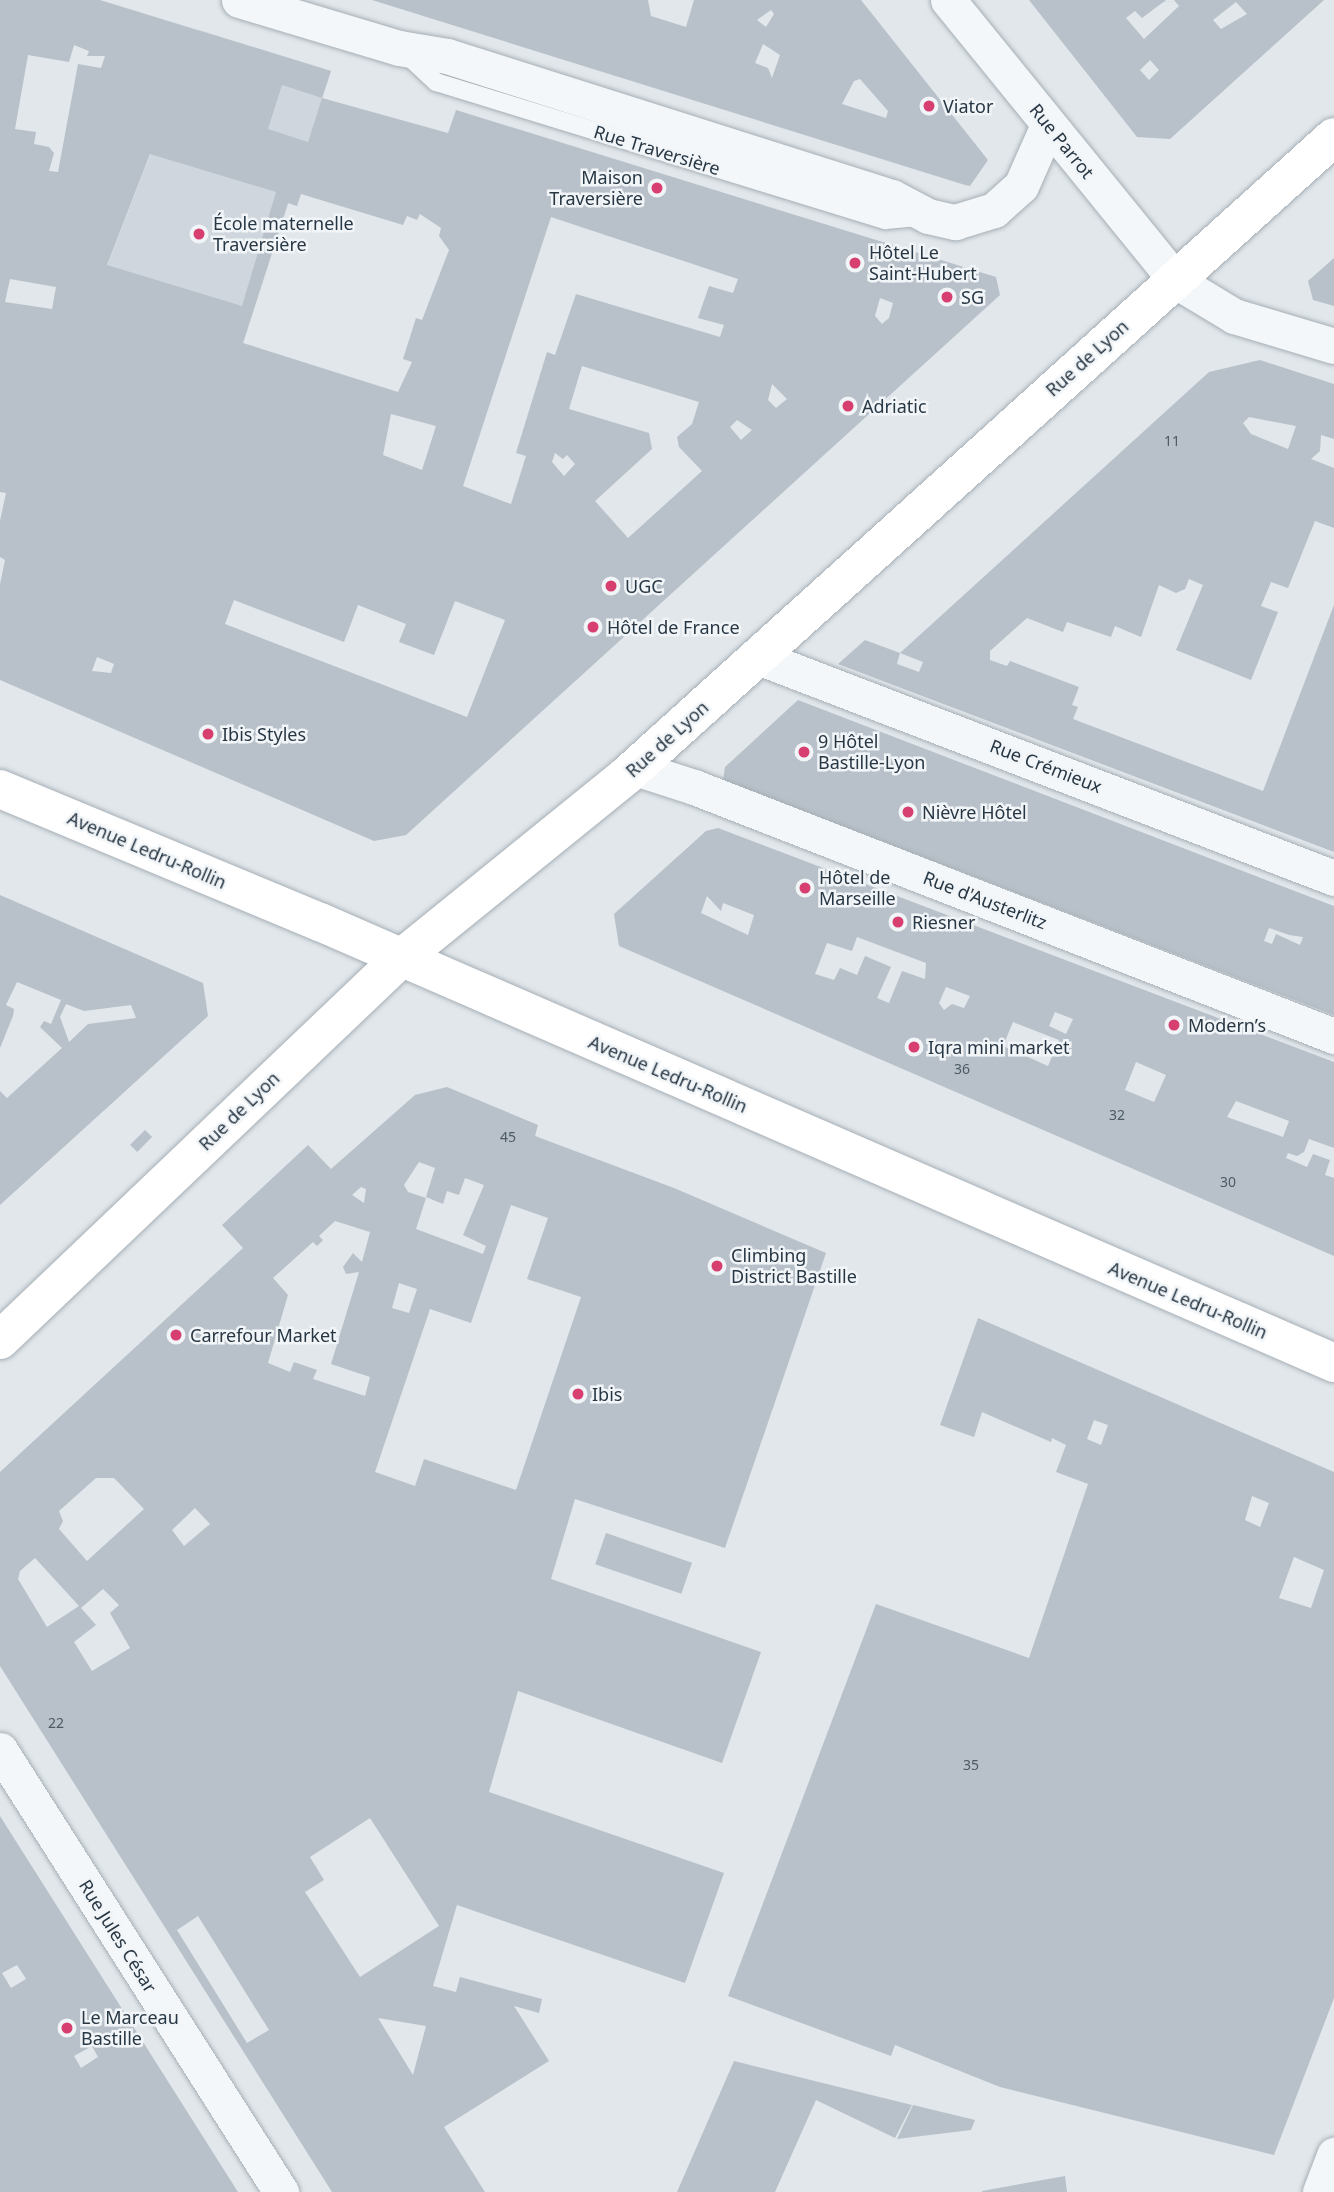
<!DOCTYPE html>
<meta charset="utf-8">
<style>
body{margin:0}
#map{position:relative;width:1334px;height:2192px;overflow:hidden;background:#e1e7eb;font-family:"Noto Sans",sans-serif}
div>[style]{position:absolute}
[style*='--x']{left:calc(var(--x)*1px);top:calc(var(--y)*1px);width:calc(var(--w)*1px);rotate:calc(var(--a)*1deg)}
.built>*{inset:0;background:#cfd6dd}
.building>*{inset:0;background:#b8c1c9;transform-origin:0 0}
.roads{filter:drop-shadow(0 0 2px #a6afb6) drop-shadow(0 0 2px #a6afb6)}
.lane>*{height:18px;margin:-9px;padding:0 9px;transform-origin:9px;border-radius:9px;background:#f4f7f9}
.street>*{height:35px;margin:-17.5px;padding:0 17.5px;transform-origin:17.5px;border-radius:17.5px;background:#f4f7f9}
.secondary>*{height:38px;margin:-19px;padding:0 19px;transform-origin:19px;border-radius:19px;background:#fff}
.dots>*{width:19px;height:19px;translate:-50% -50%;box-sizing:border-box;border:4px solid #f1f5f8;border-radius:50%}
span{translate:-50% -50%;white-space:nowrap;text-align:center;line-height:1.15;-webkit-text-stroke:5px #f1f5f8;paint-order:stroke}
.number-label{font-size:14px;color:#4c5a65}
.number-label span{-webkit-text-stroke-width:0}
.poi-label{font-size:18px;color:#283744}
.left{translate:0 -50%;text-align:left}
.right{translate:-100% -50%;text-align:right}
.street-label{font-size:18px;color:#283744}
</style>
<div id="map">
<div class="built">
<div style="clip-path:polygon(199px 30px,331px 71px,226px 396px,78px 340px)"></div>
</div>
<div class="building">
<div style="clip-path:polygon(evenodd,0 0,100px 0,331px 71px,322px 98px,282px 85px,268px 129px,308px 142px,322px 98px,448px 133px,456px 110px,996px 277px,1000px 295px,406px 835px,374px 841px,0 680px,0 584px,5px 560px,0 557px,0 521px,6px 493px,0 492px,0 0,74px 45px,89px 51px,87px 56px,105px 56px,101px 68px,78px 64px,58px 172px,49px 171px,54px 153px,49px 147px,34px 144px,36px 132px,15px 129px,28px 55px,69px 62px,74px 45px,0 0,150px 154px,276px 192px,242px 306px,107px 265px,150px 154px,0 0,301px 194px,403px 225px,407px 216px,417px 220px,420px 214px,441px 228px,439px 236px,449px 250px,422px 320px,416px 318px,403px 359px,412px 362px,398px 392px,243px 343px,288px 203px,297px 206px,301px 194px,0 0,551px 217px,738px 279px,733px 293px,709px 286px,698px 318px,724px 325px,720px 337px,576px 294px,555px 355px,547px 352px,516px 453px,526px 456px,511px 504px,463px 486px,551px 217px,0 0,10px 279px,56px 287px,52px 309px,5px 302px,10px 279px,0 0,880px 298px,893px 303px,889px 318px,882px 324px,875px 316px,880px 298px,0 0,582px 366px,699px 402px,692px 424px,677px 437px,679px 447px,702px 471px,628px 538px,595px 501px,652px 449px,649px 433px,569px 409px,582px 366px,0 0,772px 384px,787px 399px,776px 408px,768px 400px,772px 384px,0 0,391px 414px,436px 426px,422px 470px,383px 455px,391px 414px,0 0,737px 420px,752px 430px,741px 440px,730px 427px,737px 420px,0 0,555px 453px,563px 459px,567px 455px,575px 464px,564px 476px,552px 462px,555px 453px,0 0,234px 600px,344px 642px,358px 605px,406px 624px,399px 642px,434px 655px,455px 601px,505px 620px,467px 717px,225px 624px,234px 600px,0 0,97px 657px,114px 664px,111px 673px,92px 671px,97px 657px)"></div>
<div style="clip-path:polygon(evenodd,372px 0,648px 0,651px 16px,686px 27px,694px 0,861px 0,988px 160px,970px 186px,965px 185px,372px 0,771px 10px,774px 14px,766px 27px,757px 20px,771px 10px,372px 0,763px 44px,780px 55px,772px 78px,768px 68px,755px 63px,763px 44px,372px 0,860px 79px,888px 111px,886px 118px,842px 104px,854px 81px,860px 79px)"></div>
<div style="clip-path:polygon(evenodd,1029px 0,1166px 0,1142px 18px,1135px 11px,1126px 18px,1144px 39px,1179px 6px,1174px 0,1324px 0,1170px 139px,1137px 137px,1029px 0,1236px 2px,1247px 14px,1221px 29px,1213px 20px,1236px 2px,1029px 0,1150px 60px,1159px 70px,1149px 80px,1140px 70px,1150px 60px)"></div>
<div style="clip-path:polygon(1334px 258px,1334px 306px,1313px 300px,1308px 281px)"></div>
<div style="clip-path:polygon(evenodd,1260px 360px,1334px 384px,1334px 439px,1321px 435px,1320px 451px,1311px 459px,1334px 468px,1334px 528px,1315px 521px,1288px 588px,1271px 582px,1261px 606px,1278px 612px,1251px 680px,1176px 650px,1203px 585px,1189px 579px,1185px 589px,1176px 593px,1159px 585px,1141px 637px,1115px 626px,1111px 637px,1067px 622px,1063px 632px,1027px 618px,990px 651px,990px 660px,1007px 666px,1010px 661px,1079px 687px,1072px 705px,1078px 707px,1073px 719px,1263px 791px,1334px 605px,1334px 852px,838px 664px,865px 640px,900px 653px,1209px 372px,1260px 360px,1249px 417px,1296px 426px,1288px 449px,1251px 434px,1243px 423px,1249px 417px,1260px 360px,900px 653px,923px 662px,919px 672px,897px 664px,900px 653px)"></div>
<div style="clip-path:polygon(evenodd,798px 700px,1334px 906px,1334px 1015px,723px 780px,725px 767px,798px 700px,1269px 928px,1289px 935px,1303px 937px,1300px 945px,1276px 934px,1272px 944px,1264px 941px,1269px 928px)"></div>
<div style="clip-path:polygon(evenodd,718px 828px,1334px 1062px,1334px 1148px,1309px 1139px,1304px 1152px,1297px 1156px,1288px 1153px,1286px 1158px,1307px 1167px,1313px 1154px,1330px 1160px,1325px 1175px,1334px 1178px,1334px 1256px,619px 946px,614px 914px,706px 831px,718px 828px,707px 896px,721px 911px,723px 903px,754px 915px,748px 935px,701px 913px,707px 896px,718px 828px,857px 937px,926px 963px,925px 979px,902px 971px,889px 1003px,877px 998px,891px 967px,865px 956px,857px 975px,840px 968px,834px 980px,815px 974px,827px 943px,852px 951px,857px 937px,718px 828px,946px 987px,970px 996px,964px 1008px,952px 1004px,944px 1010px,939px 1003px,946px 987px,718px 828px,1055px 1012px,1073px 1019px,1066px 1034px,1049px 1026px,1055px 1012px,718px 828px,1013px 1022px,1059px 1040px,1048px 1066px,1003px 1046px,1013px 1022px,718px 828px,1136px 1062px,1166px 1075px,1154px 1102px,1125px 1090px,1136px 1062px,718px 828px,1236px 1101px,1289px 1121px,1283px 1137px,1227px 1117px,1236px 1101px)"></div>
<div style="clip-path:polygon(evenodd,0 895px,203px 983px,208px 1016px,0 1205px,0 1091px,7px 1098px,62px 1048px,40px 1027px,44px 1021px,51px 1024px,61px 1000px,17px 982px,6px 1005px,14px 1009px,13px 1016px,0 1048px,0 895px,66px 1004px,84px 1011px,131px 1005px,136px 1018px,88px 1024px,69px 1042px,60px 1017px,66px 1004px)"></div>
<div style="clip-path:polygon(evenodd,447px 1087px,538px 1125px,535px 1136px,674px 1188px,826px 1253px,725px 1548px,575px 1499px,551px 1579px,761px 1652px,722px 1763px,518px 1691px,489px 1792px,724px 1873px,685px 1983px,457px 1905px,433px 1986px,456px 1992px,460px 1977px,542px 1999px,539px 2013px,514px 2006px,549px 2061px,444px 2127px,485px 2192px,332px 2192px,0 1666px,0 1472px,243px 1248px,222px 1225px,308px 1145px,331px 1169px,415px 1095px,447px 1087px,419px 1162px,435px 1168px,426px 1197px,443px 1204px,447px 1191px,459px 1195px,465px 1178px,484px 1185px,463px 1235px,486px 1246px,483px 1254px,416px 1229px,426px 1198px,408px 1192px,404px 1185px,419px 1162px,447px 1087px,361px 1187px,366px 1189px,364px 1203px,352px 1195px,361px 1187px,447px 1087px,511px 1205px,548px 1218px,527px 1279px,581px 1297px,516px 1490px,424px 1459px,415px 1486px,375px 1472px,430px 1309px,471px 1323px,511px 1205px,447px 1087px,335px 1221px,370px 1232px,362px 1262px,353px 1253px,343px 1267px,346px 1274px,359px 1272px,331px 1364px,370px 1377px,365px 1396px,313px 1379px,317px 1370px,294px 1362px,290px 1372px,268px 1363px,288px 1295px,273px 1278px,313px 1242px,317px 1246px,323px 1240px,319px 1236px,335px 1221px,447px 1087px,399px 1283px,417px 1289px,409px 1313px,392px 1308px,399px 1283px,447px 1087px,96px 1478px,114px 1478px,144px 1509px,87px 1561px,59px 1529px,63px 1521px,59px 1511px,96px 1478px,447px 1087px,195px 1508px,210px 1524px,184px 1546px,172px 1530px,195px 1508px,447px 1087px,35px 1558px,79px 1606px,47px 1627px,18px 1579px,20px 1571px,35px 1558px,447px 1087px,103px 1589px,119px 1605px,110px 1613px,130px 1648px,92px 1671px,74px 1642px,96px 1625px,81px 1608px,103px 1589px,447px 1087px,370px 1818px,439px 1926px,360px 1977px,305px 1892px,324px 1880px,310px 1857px,370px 1818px,447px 1087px,198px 1916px,269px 2030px,247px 2043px,177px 1930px,198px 1916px,447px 1087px,378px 2018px,426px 2026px,413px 2075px,378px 2018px)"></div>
<div style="left:145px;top:1130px;width:10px;height:21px;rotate:45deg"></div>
<div style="clip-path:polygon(evenodd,978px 1318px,1334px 1472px,1334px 1998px,1274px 2155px,1000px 2087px,895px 2045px,891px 2056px,728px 1996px,876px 1604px,1029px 1658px,1088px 1484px,1056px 1472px,1066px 1445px,1052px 1438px,1051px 1442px,982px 1412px,974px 1437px,940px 1425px,978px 1318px,1094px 1420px,1108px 1425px,1101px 1445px,1087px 1439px,1094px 1420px,978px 1318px,1252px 1496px,1269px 1503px,1260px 1527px,1245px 1520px,1252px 1496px,978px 1318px,1294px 1557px,1324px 1570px,1311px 1608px,1279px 1598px,1294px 1557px)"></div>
<div style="left:606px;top:1533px;width:91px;height:33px;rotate:19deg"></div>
<div style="clip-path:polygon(evenodd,0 1816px,12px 1835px,238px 2192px,0 2192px,0 1816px,17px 1965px,26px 1979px,11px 1988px,2px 1973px,17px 1965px,0 1816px,92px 2046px,98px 2057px,81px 2068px,74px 2056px,92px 2046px)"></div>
<div style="clip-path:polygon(734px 2061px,912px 2105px,895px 2138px,816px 2100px,775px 2192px,677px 2192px)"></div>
<div style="clip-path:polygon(913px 2105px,975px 2120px,971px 2130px,897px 2139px)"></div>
<div style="clip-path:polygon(1065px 2176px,1067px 2192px,982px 2192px,982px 2191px)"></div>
</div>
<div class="roads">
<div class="lane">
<div style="--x:407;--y:55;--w:40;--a:43"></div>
<div style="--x:436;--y:82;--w:470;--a:17.1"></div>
<div style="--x:885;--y:220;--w:36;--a:-5"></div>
</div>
<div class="street">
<div style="--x:239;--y:0;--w:167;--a:16.7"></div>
<div style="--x:399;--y:48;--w:49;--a:9.5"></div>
<div style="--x:447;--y:56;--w:467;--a:17.6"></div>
<div style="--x:892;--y:197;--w:41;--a:27.8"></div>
<div style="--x:928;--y:216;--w:28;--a:13"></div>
<div style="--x:955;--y:222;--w:41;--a:-17.1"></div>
<div style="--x:994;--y:210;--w:36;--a:-42"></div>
<div style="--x:1021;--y:186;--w:67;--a:-66.1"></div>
<div style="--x:948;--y:0;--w:362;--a:50.9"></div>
<div style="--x:1176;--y:281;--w:68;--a:31.1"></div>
<div style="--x:1234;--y:316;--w:104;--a:16.7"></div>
<div style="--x:758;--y:657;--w:617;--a:20.99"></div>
<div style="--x:635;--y:768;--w:62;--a:17.9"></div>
<div style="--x:694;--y:787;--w:687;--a:21.26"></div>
<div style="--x:0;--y:1750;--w:524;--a:57.55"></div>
<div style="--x:1320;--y:2192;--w:40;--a:-69"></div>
</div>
<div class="secondary">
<div style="--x:0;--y:789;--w:347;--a:22.6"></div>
<div style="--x:320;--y:922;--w:1106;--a:23.5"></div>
<div style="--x:0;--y:1340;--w:552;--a:-43.61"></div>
<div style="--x:400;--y:959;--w:292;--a:-39"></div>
<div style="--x:627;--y:775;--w:952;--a:-42.06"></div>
</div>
</div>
<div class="dots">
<div style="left:929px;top:106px;background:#d73f70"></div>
<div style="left:657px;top:188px;background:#d73f70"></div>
<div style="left:199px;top:234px;background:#d73f70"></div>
<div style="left:855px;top:263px;background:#d73f70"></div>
<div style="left:947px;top:297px;background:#d73f70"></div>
<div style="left:848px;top:406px;background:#d73f70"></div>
<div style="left:611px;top:586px;background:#d73f70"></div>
<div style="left:593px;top:627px;background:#d73f70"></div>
<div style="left:208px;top:734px;background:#d73f70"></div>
<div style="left:804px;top:752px;background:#d73f70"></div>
<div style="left:908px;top:812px;background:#d73f70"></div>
<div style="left:805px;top:888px;background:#d73f70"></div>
<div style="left:898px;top:922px;background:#d73f70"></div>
<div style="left:1174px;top:1025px;background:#d73f70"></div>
<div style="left:914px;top:1047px;background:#d73f70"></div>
<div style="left:717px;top:1266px;background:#d73f70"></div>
<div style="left:176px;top:1335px;background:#d73f70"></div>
<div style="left:578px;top:1394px;background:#d73f70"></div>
<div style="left:67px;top:2028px;background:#d73f70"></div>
</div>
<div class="number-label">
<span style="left:1172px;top:441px">11</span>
<span style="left:962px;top:1069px">36</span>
<span style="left:1117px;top:1115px">32</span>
<span style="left:508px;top:1137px">45</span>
<span style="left:1228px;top:1182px">30</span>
<span style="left:56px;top:1723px">22</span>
<span style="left:971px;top:1765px">35</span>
</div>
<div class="poi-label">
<span class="left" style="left:943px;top:106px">Viator</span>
<span class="right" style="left:643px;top:188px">Maison<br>Traversière</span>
<span class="left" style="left:213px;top:234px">École maternelle<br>Traversière</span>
<span class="left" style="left:869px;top:263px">Hôtel Le<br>Saint-Hubert</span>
<span class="left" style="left:961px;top:297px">SG</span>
<span class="left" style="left:862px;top:406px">Adriatic</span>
<span class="left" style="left:625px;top:586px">UGC</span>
<span class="left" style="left:607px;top:627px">Hôtel de France</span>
<span class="left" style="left:222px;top:734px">Ibis Styles</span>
<span class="left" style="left:818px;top:752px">9 Hôtel<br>Bastille-Lyon</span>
<span class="left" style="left:922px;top:812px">Nièvre Hôtel</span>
<span class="left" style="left:819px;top:888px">Hôtel de<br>Marseille</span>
<span class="left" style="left:912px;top:922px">Riesner</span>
<span class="left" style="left:1188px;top:1025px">Modern’s</span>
<span class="left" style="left:928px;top:1047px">Iqra mini market</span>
<span class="left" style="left:731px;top:1266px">Climbing<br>District Bastille</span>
<span class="left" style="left:190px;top:1335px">Carrefour Market</span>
<span class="left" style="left:592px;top:1394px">Ibis</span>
<span class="left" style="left:81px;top:2028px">Le Marceau<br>Bastille</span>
</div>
<div class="street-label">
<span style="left:1062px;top:141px;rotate:51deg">Rue Parrot</span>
<span style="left:657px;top:150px;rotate:17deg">Rue Traversière</span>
<span style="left:1087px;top:358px;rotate:-42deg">Rue de Lyon</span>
<span style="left:667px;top:739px;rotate:-42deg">Rue de Lyon</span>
<span style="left:1046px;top:766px;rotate:21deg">Rue Crémieux</span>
<span style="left:147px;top:850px;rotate:23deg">Avenue Ledru-Rollin</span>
<span style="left:985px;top:900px;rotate:21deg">Rue d'Austerlitz</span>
<span style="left:668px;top:1074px;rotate:23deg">Avenue Ledru-Rollin</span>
<span style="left:239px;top:1111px;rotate:-44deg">Rue de Lyon</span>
<span style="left:1188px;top:1300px;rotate:23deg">Avenue Ledru-Rollin</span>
<span style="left:118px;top:1936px;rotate:58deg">Rue Jules César</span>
</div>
</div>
